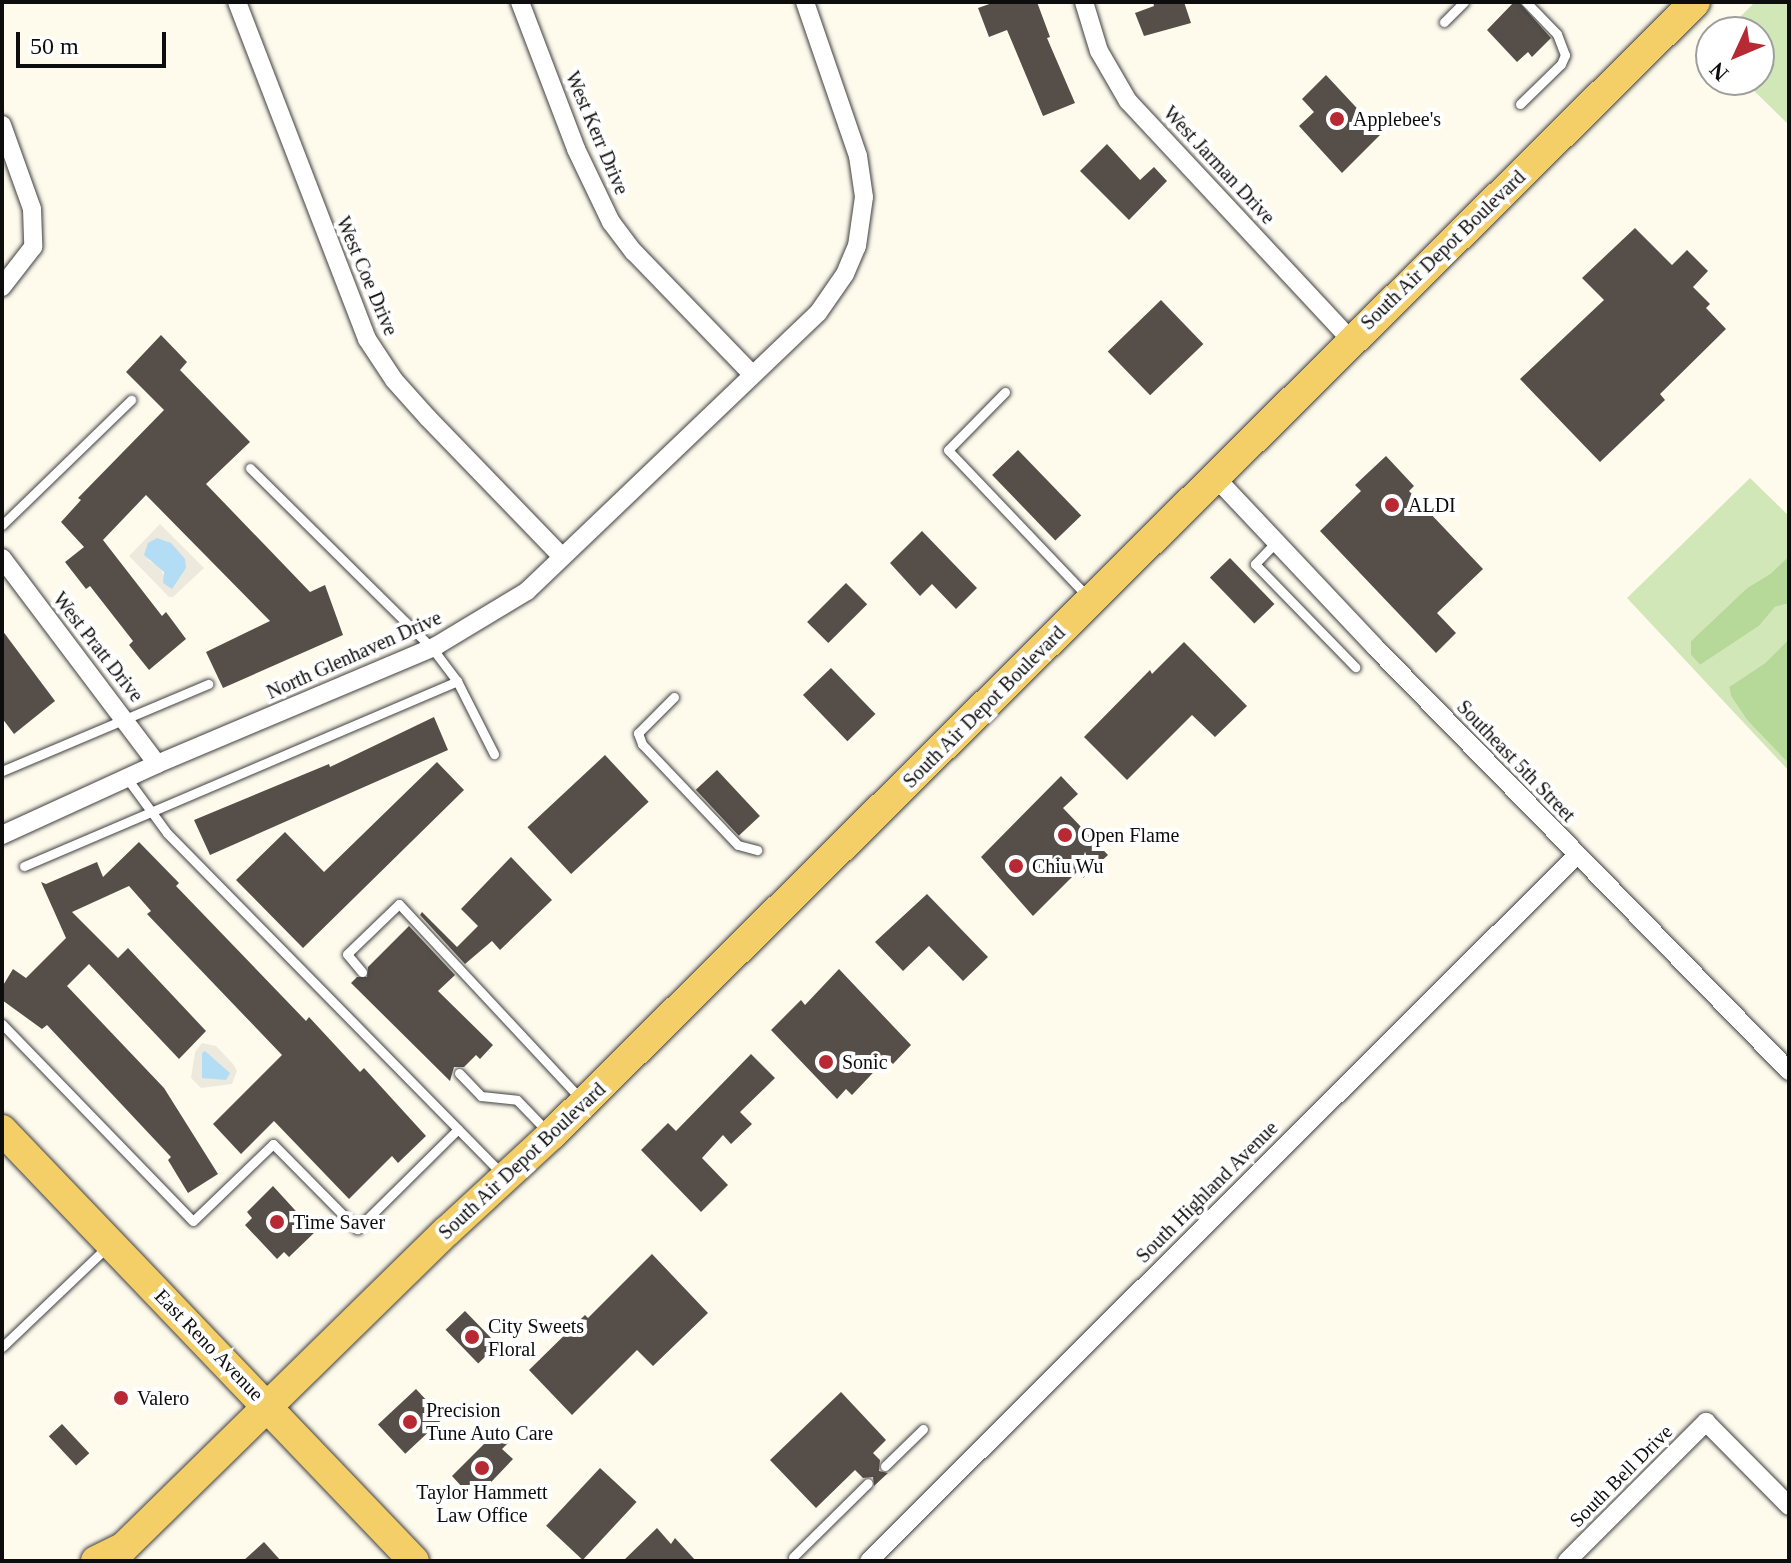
<!DOCTYPE html>
<style>
body{margin:0}
#map{position:relative;width:1791px;height:1563px;overflow:hidden;background:#fefbed;font-family:Georgia,serif}
div>[style]{position:absolute}
[style*='--x']{left:calc(var(--x)*1px);top:calc(var(--y)*1px);width:calc(var(--w)*1px);rotate:calc(var(--a)*1deg)}
.green>*{inset:0;background:#d1e7b8}
.forest>*{inset:0;background:#b6d898}
.plaza>*{inset:0;background:#eee9dd}
.water>*{inset:0;background:#b3ddf4}
.building>*{inset:0;background:#554e49;transform-origin:0 0}
.roads{filter:drop-shadow(0 0 2px #404040) drop-shadow(0 0 2px #404040)}
.lane>*{height:9px;margin:-4.5px;padding:0 4.5px;transform-origin:4.5px;border-radius:4.5px;background:#fff}
.street>*{height:18px;margin:-9px;padding:0 9px;transform-origin:9px;border-radius:9px;background:#fff}
.primary>*{height:30px;margin:-15px;padding:0 15px;transform-origin:15px;border-radius:15px;background:#f4cf68}
.dots>*{width:22px;height:22px;translate:-50% -50%;box-sizing:border-box;border:4px solid #fff;border-radius:50%}
span{translate:-50% -50%;white-space:nowrap;text-align:center;line-height:1.15;-webkit-text-stroke:8px #fff;paint-order:stroke}
.poi-label{font-size:20px;color:#0d0d0d}
.left{translate:0 -50%;text-align:left}
.street-label{font-size:20px;color:#0d0d0d}
.frame{position:absolute;inset:0;border:4px solid #0d0d0d;pointer-events:none}
.north{position:absolute;left:1695px;top:16px;width:80px;height:80px;box-sizing:border-box;background:#fff;border:2px solid #9e9e9e;border-radius:50%;rotate:226deg;font-size:22px;font-weight:700;line-height:32px;text-align:center;color:#0d0d0d}
.north::after{content:'';display:block;margin:auto;width:28px;height:36px;background:#b82a33;clip-path:polygon(50% 0,100% 100%,50% 72%,0 100%)}
.scale{position:absolute;left:16px;top:32px;width:150px;height:36px;box-sizing:border-box;border:4px solid #0d0d0d;border-top:0;padding-left:10px;font-size:24px;line-height:28px;white-space:nowrap;color:#0d0d0d;-webkit-text-stroke:6px #fff;paint-order:stroke}
</style>
<div id="map">
<div class="green">
<div style="clip-path:polygon(1755px 2px,1789px 2px,1789px 125px,1743px 80px,1759px 80px,1759px 32px,1725px 32px)"></div>
<div style="clip-path:polygon(1750px 478px,1789px 516px,1789px 556px,1770px 574px,1747px 588px,1691px 641px,1691px 655px,1700px 665px,1759px 626px,1775px 607px,1789px 603px,1789px 639px,1765px 663px,1729px 687px,1731px 696px,1747px 720px,1789px 764px,1789px 771px,1627px 598px)"></div>
</div>
<div class="forest">
<div style="clip-path:polygon(1789px 556px,1789px 603px,1775px 607px,1759px 626px,1700px 665px,1691px 655px,1691px 641px,1747px 588px,1770px 574px)"></div>
<div style="clip-path:polygon(1789px 639px,1789px 764px,1747px 720px,1731px 696px,1729px 687px,1765px 663px)"></div>
</div>
<div class="plaza">
<div style="clip-path:polygon(evenodd,160px 524px,204px 568px,173px 597px,169px 597px,129px 556px,160px 524px,146px 559px,186px 568px,165px 578px,160px 567px,146px 559px)"></div>
<div style="clip-path:polygon(202px 1043px,216px 1046px,234px 1065px,237px 1071px,232px 1084px,201px 1088px,191px 1078px,195px 1052px)"></div>
</div>
<div class="water">
<div style="clip-path:polygon(157px 538px,171px 543px,185px 559px,186px 568px,172px 589px,163px 583px,164px 572px,144px 555px,148px 543px)"></div>
<div style="clip-path:polygon(205px 1051px,230px 1073px,226px 1080px,202px 1078px,202px 1053px)"></div>
</div>
<div class="building">
<div style="clip-path:polygon(995px 2px,1037px 2px,1050px 37px,1047px 38px,1075px 103px,1043px 116px,1007px 30px,989px 37px,978px 8px)"></div>
<div style="clip-path:polygon(1153px 2px,1184px 2px,1191px 23px,1144px 36px,1135px 13px,1154px 6px)"></div>
<div style="clip-path:polygon(1514px 2px,1519px 2px,1551px 38px,1532px 57px,1528px 52px,1517px 62px,1487px 30px)"></div>
<div style="clip-path:polygon(1326px 75px,1381px 134px,1342px 173px,1299px 126px,1314px 112px,1302px 99px)"></div>
<div style="clip-path:polygon(1107px 144px,1140px 180px,1154px 167px,1167px 181px,1129px 220px,1080px 171px)"></div>
<div style="clip-path:polygon(1635px 228px,1672px 265px,1687px 250px,1708px 271px,1693px 287px,1710px 304px,1706px 308px,1726px 329px,1660px 394px,1665px 400px,1600px 462px,1520px 379px,1604px 300px,1582px 278px)"></div>
<div style="left:1161px;top:300px;width:61px;height:74px;rotate:46deg"></div>
<div style="clip-path:polygon(161px 335px,187px 362px,180px 370px,250px 442px,206px 484px,310px 592px,325px 585px,343px 635px,223px 688px,206px 652px,270px 621px,146px 495px,103px 540px,162px 616px,166px 612px,186px 639px,149px 670px,129px 645px,133px 641px,90px 586px,86px 589px,65px 562px,84px 547px,61px 522px,81px 500px,78px 498px,164px 410px,126px 372px)"></div>
<div style="left:1018px;top:450px;width:91px;height:36px;rotate:46deg"></div>
<div style="clip-path:polygon(1386px 456px,1414px 486px,1409px 491px,1483px 569px,1437px 613px,1456px 633px,1436px 653px,1320px 531px,1361px 491px,1355px 485px)"></div>
<div style="clip-path:polygon(922px 531px,977px 588px,956px 609px,932px 584px,920px 596px,890px 563px)"></div>
<div style="left:1230px;top:558px;width:64px;height:28px;rotate:46deg"></div>
<div style="left:846px;top:583px;width:30px;height:55px;rotate:45deg"></div>
<div style="clip-path:polygon(2px 630px,55px 701px,14px 734px,2px 718px)"></div>
<div style="clip-path:polygon(1184px 642px,1247px 706px,1215px 737px,1192px 715px,1127px 780px,1084px 737px,1150px 670px,1152px 674px)"></div>
<div style="left:831px;top:668px;width:64px;height:39px;rotate:46deg"></div>
<div style="clip-path:polygon(434px 717px,448px 750px,210px 855px,194px 820px,329px 764px,330px 767px)"></div>
<div style="left:605px;top:755px;width:64px;height:106px;rotate:47deg"></div>
<div style="clip-path:polygon(437px 762px,464px 790px,303px 948px,236px 880px,285px 832px,324px 872px)"></div>
<div style="left:717px;top:770px;width:63px;height:29px;rotate:47deg"></div>
<div style="clip-path:polygon(1061px 776px,1078px 794px,1063px 808px,1108px 855px,1083px 878px,1077px 872px,1033px 916px,981px 857px)"></div>
<div style="clip-path:polygon(139px 842px,179px 883px,176px 886px,306px 1021px,309px 1017px,360px 1072px,364px 1068px,426px 1136px,398px 1163px,392px 1156px,349px 1199px,274px 1121px,241px 1154px,213px 1124px,282px 1055px,147px 914px,151px 911px,129px 886px,72px 912px,118px 958px,128px 948px,206px 1031px,179px 1059px,89px 964px,67px 986px,164px 1088px,218px 1174px,188px 1193px,168px 1160px,171px 1157px,47px 1025px,42px 1029px,2px 1000px,2px 987px,13px 969px,26px 978px,66px 938px,41px 882px,46px 884px,97px 862px,103px 877px)"></div>
<div style="clip-path:polygon(511px 857px,552px 900px,500px 950px,492px 941px,465px 964px,420px 915px,422px 912px,457px 947px,478px 926px,461px 909px)"></div>
<div style="clip-path:polygon(927px 894px,988px 957px,963px 981px,929px 946px,903px 971px,875px 942px)"></div>
<div style="clip-path:polygon(409px 926px,455px 975px,438px 991px,493px 1045px,480px 1059px,476px 1055px,464px 1067px,454px 1067px,450px 1081px,351px 983px,357px 977px,367px 977px,368px 967px)"></div>
<div style="clip-path:polygon(839px 969px,911px 1045px,893px 1064px,887px 1058px,852px 1095px,846px 1089px,837px 1099px,771px 1030px,801px 1000px,805px 1005px)"></div>
<div style="clip-path:polygon(751px 1054px,775px 1078px,740px 1112px,752px 1124px,731px 1144px,723px 1135px,702px 1158px,728px 1185px,701px 1212px,641px 1150px,668px 1123px,676px 1131px)"></div>
<div style="clip-path:polygon(273px 1186px,315px 1232px,289px 1257px,284px 1252px,277px 1259px,245px 1225px,252px 1218px,247px 1212px)"></div>
<div style="clip-path:polygon(652px 1254px,708px 1313px,653px 1366px,637px 1350px,572px 1415px,529px 1370px,585px 1315px,588px 1318px)"></div>
<div style="left:465px;top:1311px;width:47px;height:27px;rotate:46deg"></div>
<div style="left:416px;top:1389px;width:40px;height:52px;rotate:47deg"></div>
<div style="clip-path:polygon(841px 1392px,886px 1440px,873px 1453px,880px 1460px,879px 1471px,888px 1473px,874px 1486px,873px 1477px,863px 1478px,855px 1470px,816px 1508px,770px 1460px)"></div>
<div style="left:62px;top:1424px;width:40px;height:18px;rotate:47deg"></div>
<div style="clip-path:polygon(498px 1430px,509px 1442px,502px 1449px,513px 1459px,474px 1500px,452px 1476px)"></div>
<div style="left:600px;top:1468px;width:50px;height:79px;rotate:43deg"></div>
<div style="clip-path:polygon(657px 1528px,671px 1544px,675px 1538px,696px 1561px,623px 1561px)"></div>
<div style="clip-path:polygon(264px 1542px,281px 1561px,243px 1561px)"></div>
</div>
<div class="roads">
<div class="lane">
<div style="--x:1444;--y:22;--w:28;--a:-45"></div>
<div style="--x:1520;--y:104;--w:57;--a:-44.3"></div>
<div style="--x:1561;--y:64;--w:10;--a:-66"></div>
<div style="--x:1565;--y:55;--w:22;--a:-111"></div>
<div style="--x:1557;--y:34;--w:45;--a:-134.1"></div>
<div style="--x:1005;--y:392;--w:81;--a:134.5"></div>
<div style="--x:948;--y:450;--w:203;--a:46.4"></div>
<div style="--x:250;--y:468;--w:256;--a:44.7"></div>
<div style="--x:432;--y:648;--w:41;--a:52.9"></div>
<div style="--x:457;--y:681;--w:82;--a:63.1"></div>
<div style="--x:2;--y:525;--w:180;--a:-44.1"></div>
<div style="--x:1277;--y:541;--w:32;--a:134"></div>
<div style="--x:1255;--y:564;--w:144;--a:45.8"></div>
<div style="--x:674;--y:697;--w:51;--a:135"></div>
<div style="--x:638;--y:733;--w:12;--a:70"></div>
<div style="--x:642;--y:744;--w:139;--a:46.5"></div>
<div style="--x:738;--y:845;--w:20;--a:15"></div>
<div style="--x:2;--y:771;--w:224;--a:-22.9"></div>
<div style="--x:126;--y:777;--w:69;--a:53.8"></div>
<div style="--x:167;--y:833;--w:479;--a:45.5"></div>
<div style="--x:24;--y:866;--w:471;--a:-23.1"></div>
<div style="--x:362;--y:972;--w:23;--a:-130"></div>
<div style="--x:347;--y:954;--w:72;--a:-43.9"></div>
<div style="--x:399;--y:904;--w:268;--a:47"></div>
<div style="--x:2;--y:1024;--w:274;--a:45.9"></div>
<div style="--x:193;--y:1221;--w:111;--a:-43.9"></div>
<div style="--x:273;--y:1144;--w:120;--a:45.3"></div>
<div style="--x:357;--y:1229;--w:142;--a:-44.7"></div>
<div style="--x:459;--y:1073;--w:32;--a:46"></div>
<div style="--x:481;--y:1096;--w:36;--a:6"></div>
<div style="--x:517;--y:1100;--w:46;--a:45.9"></div>
<div style="--x:2;--y:1347;--w:146;--a:-43.6"></div>
<div style="--x:885;--y:1466;--w:53;--a:-44.2"></div>
<div style="--x:793;--y:1557;--w:105;--a:-44.6"></div>
</div>
<div class="street">
<div style="--x:237;--y:2;--w:361;--a:68.9"></div>
<div style="--x:367;--y:339;--w:49;--a:56.6"></div>
<div style="--x:394;--y:380;--w:51;--a:48.2"></div>
<div style="--x:428;--y:418;--w:193;--a:46"></div>
<div style="--x:520;--y:2;--w:157;--a:69.1"></div>
<div style="--x:576;--y:149;--w:81;--a:64.4"></div>
<div style="--x:611;--y:222;--w:38;--a:53"></div>
<div style="--x:634;--y:252;--w:170;--a:46"></div>
<div style="--x:1084;--y:2;--w:51;--a:73"></div>
<div style="--x:1099;--y:51;--w:58;--a:59.9"></div>
<div style="--x:1128;--y:101;--w:327;--a:47"></div>
<div style="--x:2;--y:125;--w:89;--a:70.3"></div>
<div style="--x:32;--y:209;--w:38;--a:88"></div>
<div style="--x:33;--y:247;--w:51;--a:127.8"></div>
<div style="--x:1216;--y:478;--w:232;--a:46.7"></div>
<div style="--x:1375;--y:647;--w:593;--a:45.68"></div>
<div style="--x:2;--y:558;--w:258;--a:53"></div>
<div style="--x:2;--y:835;--w:170;--a:-24.6"></div>
<div style="--x:157;--y:764;--w:303;--a:-22.9"></div>
<div style="--x:436;--y:646;--w:106;--a:-31.1"></div>
<div style="--x:527;--y:591;--w:402;--a:-43.7"></div>
<div style="--x:818;--y:313;--w:47;--a:-55.3"></div>
<div style="--x:845;--y:274;--w:30;--a:-67"></div>
<div style="--x:857;--y:246;--w:49;--a:-81.9"></div>
<div style="--x:864;--y:197;--w:41;--a:-98.3"></div>
<div style="--x:858;--y:156;--w:163;--a:-109"></div>
<div style="--x:869;--y:1561;--w:1000;--a:-44.92"></div>
<div style="--x:1567;--y:1561;--w:197;--a:-45"></div>
<div style="--x:1706;--y:1422;--w:118;--a:45.3"></div>
</div>
<div class="primary">
<div style="--x:2;--y:1130;--w:596;--a:46.29"></div>
<div style="--x:96;--y:1561;--w:30;--a:-26"></div>
<div style="--x:123;--y:1548;--w:453;--a:-44.4"></div>
<div style="--x:447;--y:1231;--w:142;--a:-42.7"></div>
<div style="--x:551;--y:1135;--w:1610;--a:-44.72"></div>
</div>
</div>
<div class="dots">
<div style="left:1337px;top:119px;background:#b82a33"></div>
<div style="left:1392px;top:505px;background:#b82a33"></div>
<div style="left:1065px;top:835px;background:#b82a33"></div>
<div style="left:1016px;top:866px;background:#b82a33"></div>
<div style="left:826px;top:1062px;background:#b82a33"></div>
<div style="left:277px;top:1222px;background:#b82a33"></div>
<div style="left:472px;top:1337px;background:#b82a33"></div>
<div style="left:121px;top:1398px;background:#b82a33"></div>
<div style="left:410px;top:1422px;background:#b82a33"></div>
<div style="left:482px;top:1468px;background:#b82a33"></div>
</div>
<div class="poi-label">
<span class="left" style="left:1353px;top:119px">Applebee's</span>
<span class="left" style="left:1408px;top:505px">ALDI</span>
<span class="left" style="left:1081px;top:835px">Open Flame</span>
<span class="left" style="left:1032px;top:866px">Chiu Wu</span>
<span class="left" style="left:842px;top:1062px">Sonic</span>
<span class="left" style="left:293px;top:1222px">Time Saver</span>
<span class="left" style="left:488px;top:1338px">City Sweets<br>Floral</span>
<span class="left" style="left:137px;top:1398px">Valero</span>
<span class="left" style="left:426px;top:1422px">Precision<br>Tune Auto Care</span>
<span style="left:482px;top:1504px">Taylor Hammett<br>Law Office</span>
</div>
<div class="street-label">
<span style="left:597px;top:133px;rotate:67deg">West Kerr Drive</span>
<span style="left:1219px;top:165px;rotate:47deg">West Jarman Drive</span>
<span style="left:1443px;top:250px;rotate:-44deg">South Air Depot Boulevard</span>
<span style="left:367px;top:276px;rotate:67deg">West Coe Drive</span>
<span style="left:98px;top:647px;rotate:52deg">West Pratt Drive</span>
<span style="left:354px;top:655px;rotate:-24deg">North Glenhaven Drive</span>
<span style="left:984px;top:707px;rotate:-45deg">South Air Depot Boulevard</span>
<span style="left:1516px;top:761px;rotate:46deg">Southeast 5th Street</span>
<span style="left:522px;top:1161px;rotate:-43deg">South Air Depot Boulevard</span>
<span style="left:1207px;top:1192px;rotate:-45deg">South Highland Avenue</span>
<span style="left:209px;top:1345px;rotate:46deg">East Reno Avenue</span>
<span style="left:1621px;top:1476px;rotate:-45deg">South Bell Drive</span>
</div>
<div class="frame"></div>
<div class="north">N</div>
<div class="scale">50 m</div>
</div>
